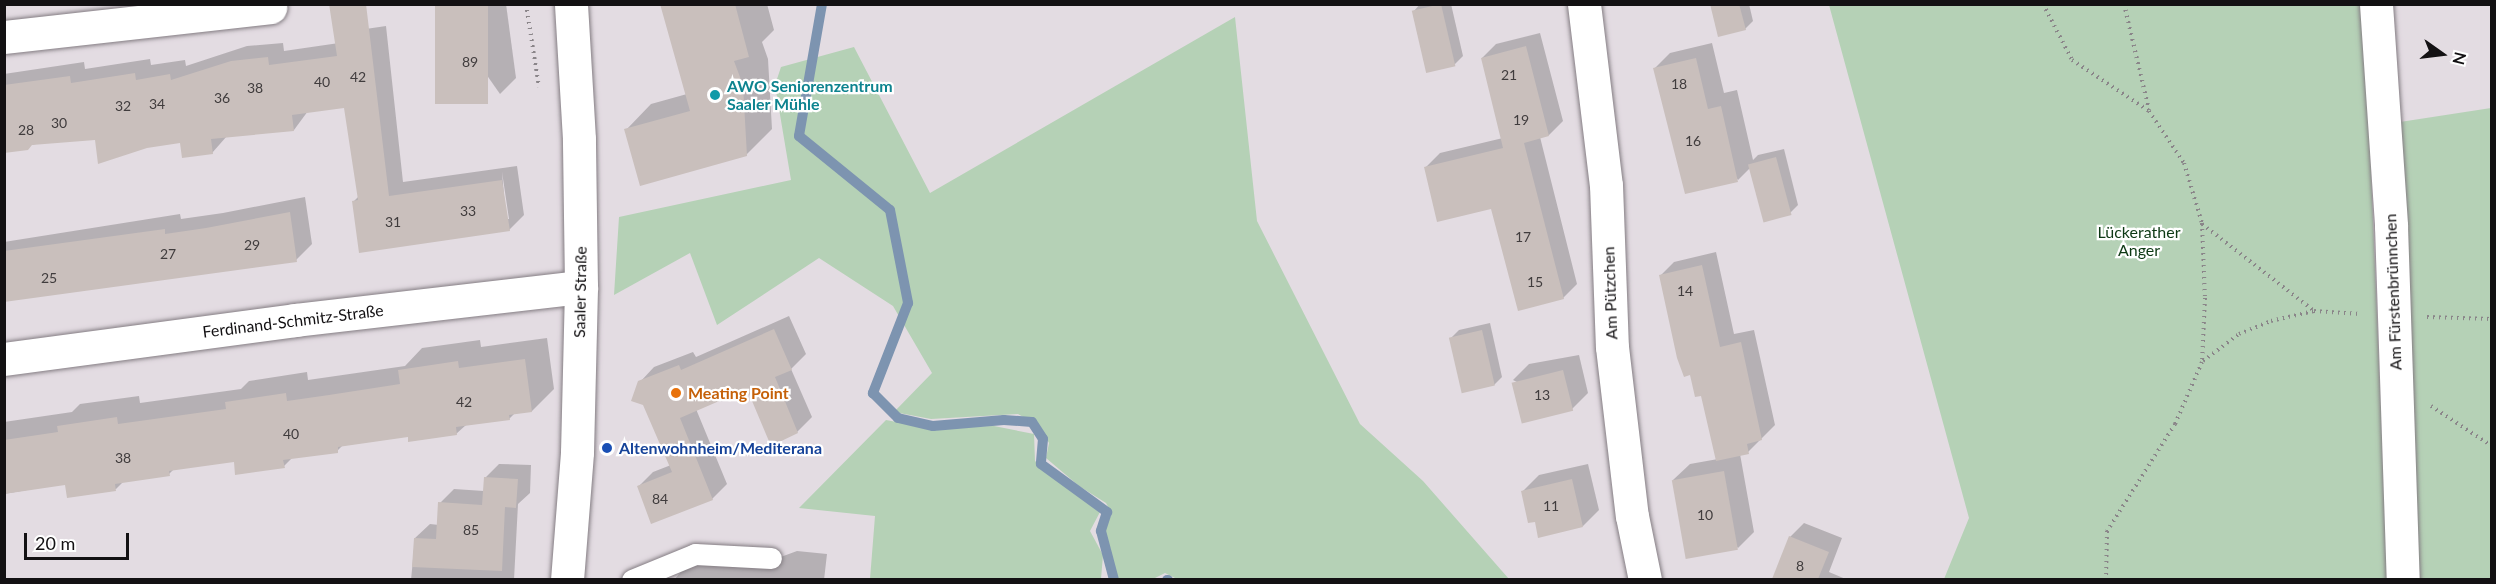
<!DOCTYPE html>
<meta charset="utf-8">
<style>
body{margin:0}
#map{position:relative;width:2496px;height:584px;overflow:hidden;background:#e3dce2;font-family:Lato,sans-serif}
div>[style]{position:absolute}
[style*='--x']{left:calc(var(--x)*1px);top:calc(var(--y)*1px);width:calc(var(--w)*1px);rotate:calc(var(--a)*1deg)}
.green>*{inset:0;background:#b5d1b6}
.shadow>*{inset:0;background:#0003}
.stream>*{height:10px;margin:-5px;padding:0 5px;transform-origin:5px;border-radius:5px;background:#7d94b0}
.building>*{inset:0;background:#c9bfbc;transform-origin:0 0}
.path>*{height:4px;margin-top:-2px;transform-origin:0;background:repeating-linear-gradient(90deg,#8a8589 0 1.5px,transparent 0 6px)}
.roads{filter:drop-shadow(0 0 2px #847d83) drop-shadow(0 0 2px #847d83)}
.service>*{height:21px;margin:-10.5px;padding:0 10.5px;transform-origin:10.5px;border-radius:10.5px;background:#fff}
.minor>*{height:33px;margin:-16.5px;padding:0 16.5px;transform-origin:16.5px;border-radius:16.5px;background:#fff}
.tertiary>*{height:33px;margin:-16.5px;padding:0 16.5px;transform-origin:16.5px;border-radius:16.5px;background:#fff}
.dots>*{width:16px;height:16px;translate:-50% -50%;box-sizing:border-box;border:3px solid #fff;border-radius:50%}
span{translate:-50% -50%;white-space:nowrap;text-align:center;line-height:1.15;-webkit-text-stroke:4.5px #fff;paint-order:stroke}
.number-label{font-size:14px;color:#403c3d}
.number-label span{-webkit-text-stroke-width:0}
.culture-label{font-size:16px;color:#0d838f;font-weight:700}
.left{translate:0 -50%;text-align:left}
.park-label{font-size:16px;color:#0d3914}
.street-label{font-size:16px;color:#131113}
.food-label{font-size:16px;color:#c56008;font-weight:700}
.transit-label{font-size:16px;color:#164399;font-weight:700}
.frame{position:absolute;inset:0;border:6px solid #131113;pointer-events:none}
.north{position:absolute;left:2412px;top:24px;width:60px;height:60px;-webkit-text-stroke:4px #fff;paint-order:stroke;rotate:104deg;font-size:16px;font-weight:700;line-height:24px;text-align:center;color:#131113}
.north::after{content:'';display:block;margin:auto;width:21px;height:27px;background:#131113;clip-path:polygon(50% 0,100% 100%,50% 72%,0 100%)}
.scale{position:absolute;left:24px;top:533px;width:105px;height:27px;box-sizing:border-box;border:3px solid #131113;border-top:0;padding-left:8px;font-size:18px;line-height:21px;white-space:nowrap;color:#131113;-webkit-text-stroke:4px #fff;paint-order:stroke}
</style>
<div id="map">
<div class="green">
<div style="clip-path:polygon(1829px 5px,2364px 5px,2388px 579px,1944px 579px,1969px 518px)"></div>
<div style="clip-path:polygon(1235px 17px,1257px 221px,1360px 424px,1423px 481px,1509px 579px,1179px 580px,1165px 573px,1153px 579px,1118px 579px,1111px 577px,1111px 550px,1103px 529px,1112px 514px,1106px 503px,1079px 486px,1046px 458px,1049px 443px,1039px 426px,1018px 414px,931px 419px,894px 412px,932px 373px,893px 306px,819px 258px,717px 325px,690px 253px,614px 295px,619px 217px,791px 180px,775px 85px,781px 67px,854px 47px,930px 193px)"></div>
<div style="clip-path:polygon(2491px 108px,2491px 579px,2416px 579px,2400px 122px)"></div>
<div style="clip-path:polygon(886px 420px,928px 428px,994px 426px,1034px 434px,1035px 461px,1100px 512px,1090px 531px,1103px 555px,1101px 579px,870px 579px,875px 516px,799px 508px)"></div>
</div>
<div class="shadow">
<div style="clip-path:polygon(437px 4px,506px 4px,516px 78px,500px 94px)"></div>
<div style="clip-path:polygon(661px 4px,767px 4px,774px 30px,762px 42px,768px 59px,772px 129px,746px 155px,626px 130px,651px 104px,687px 94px)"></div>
<div style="clip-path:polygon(1420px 4px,1451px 4px,1463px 56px,1455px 64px,1428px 70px,1414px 11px)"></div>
<div style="clip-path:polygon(1712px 4px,1749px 4px,1753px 21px,1745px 29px)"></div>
<div style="clip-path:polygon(evenodd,386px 26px,403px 182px,517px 166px,524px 215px,509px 230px,353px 202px,359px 196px,346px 106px,308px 111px,294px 130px,227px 136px,212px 153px,181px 141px,96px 139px,45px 142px,4px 151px,4px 74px,84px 62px,85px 69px,150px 59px,151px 65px,185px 60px,186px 66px,247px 46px,283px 43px,284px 51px,339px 43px,352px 31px,386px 26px,502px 172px,509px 219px,506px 219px,502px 172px)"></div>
<div style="clip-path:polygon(1540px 33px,1563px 121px,1549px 135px,1540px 137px,1577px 284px,1563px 298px,1493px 207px,1426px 167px,1440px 153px,1503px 138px,1482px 58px,1496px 44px)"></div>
<div style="clip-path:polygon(1712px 43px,1724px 93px,1737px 90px,1753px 160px,1758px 155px,1784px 149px,1798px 205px,1790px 213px,1751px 167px,1738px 180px,1654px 69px,1670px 53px)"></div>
<div style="clip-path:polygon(305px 197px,312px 244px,296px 260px,4px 301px,4px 242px,180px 214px,181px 219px,223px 213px)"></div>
<div style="clip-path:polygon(1716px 252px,1734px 334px,1754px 330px,1775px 425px,1748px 452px,1740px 454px,1754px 532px,1738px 548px,1673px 480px,1690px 464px,1718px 459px,1702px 394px,1660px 276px,1674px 262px)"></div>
<div style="clip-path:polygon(789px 316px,806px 354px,791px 369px,812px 417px,797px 432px,747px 387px,696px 409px,727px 484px,712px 499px,639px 486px,653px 472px,671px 465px,640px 382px,654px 367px,693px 352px,696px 357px)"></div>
<div style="clip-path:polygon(1490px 323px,1502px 377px,1494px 385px,1451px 338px,1459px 330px)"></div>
<div style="clip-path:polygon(547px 338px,554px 389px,532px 411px,515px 413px,509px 419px,466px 425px,456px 434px,409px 435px,343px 445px,337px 451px,293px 457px,284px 466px,235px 460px,175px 468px,169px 474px,124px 481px,116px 489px,67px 483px,4px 494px,4px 422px,72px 412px,80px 404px,139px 396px,140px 403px,241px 389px,249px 381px,307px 372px,308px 380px,405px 366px,422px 348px,480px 340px,481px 347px)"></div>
<div style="clip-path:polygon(1579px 355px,1588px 393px,1572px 409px,1513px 380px,1529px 364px)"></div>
<div style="clip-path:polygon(499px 464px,531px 465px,530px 493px,518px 504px,514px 580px,411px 580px,415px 538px,430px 524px,439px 525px,440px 503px,454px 489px,484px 491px,485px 478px)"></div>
<div style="clip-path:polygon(1588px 464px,1599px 510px,1583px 526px,1536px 520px,1523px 491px,1539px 475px)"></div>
<div style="clip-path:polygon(1804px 523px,1842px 538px,1829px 572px,1848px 580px,1773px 580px,1790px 537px)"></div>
<div style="clip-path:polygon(797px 551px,827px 554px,824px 580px,674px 580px,690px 561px,778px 558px)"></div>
</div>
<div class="stream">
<div style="--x:822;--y:4;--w:134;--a:99.9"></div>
<div style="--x:799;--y:136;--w:117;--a:39.1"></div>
<div style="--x:890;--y:210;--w:95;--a:79"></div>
<div style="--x:908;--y:303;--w:97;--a:111.3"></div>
<div style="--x:873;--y:393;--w:35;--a:45"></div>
<div style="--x:898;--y:418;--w:36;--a:13"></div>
<div style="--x:933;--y:426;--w:71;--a:-4.8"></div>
<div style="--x:1004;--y:420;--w:28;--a:4"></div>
<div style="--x:1032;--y:422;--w:20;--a:57"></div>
<div style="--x:1043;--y:439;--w:25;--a:95"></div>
<div style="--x:1041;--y:464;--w:82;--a:36"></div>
<div style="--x:1107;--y:512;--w:20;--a:108"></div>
<div style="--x:1101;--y:531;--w:51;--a:75.1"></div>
<div style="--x:1167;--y:580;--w:1;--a:0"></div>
</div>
<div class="building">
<div style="clip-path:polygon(329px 4px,366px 4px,389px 196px,502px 180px,510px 231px,359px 253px,352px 201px,358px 200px,344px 108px,292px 115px,294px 131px,211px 139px,213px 154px,182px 158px,180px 143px,147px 148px,98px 164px,95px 140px,32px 145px,28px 150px,4px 153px,4px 85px,70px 76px,71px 83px,135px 73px,136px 80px,170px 74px,171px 80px,231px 61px,268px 57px,269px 65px,337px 56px)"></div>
<div style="left:435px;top:4px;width:53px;height:100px"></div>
<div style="clip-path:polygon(660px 4px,735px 4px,749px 57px,734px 61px,743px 85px,747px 156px,640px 186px,624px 129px,690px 111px)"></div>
<div style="left:1441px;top:4px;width:64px;height:30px;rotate:77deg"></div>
<div style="clip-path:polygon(1710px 4px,1739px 4px,1746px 30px,1718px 37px)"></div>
<div style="clip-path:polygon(1526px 46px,1549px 136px,1524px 143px,1564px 299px,1518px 311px,1491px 209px,1437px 222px,1424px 167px,1503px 148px,1481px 58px)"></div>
<div style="clip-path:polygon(1696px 58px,1708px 109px,1721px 106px,1738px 182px,1685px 194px,1653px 68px)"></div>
<div style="left:1776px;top:157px;width:60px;height:29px;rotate:75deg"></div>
<div style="clip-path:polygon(290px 212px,297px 262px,4px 302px,4px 251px,165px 229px,165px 234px,206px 228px)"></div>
<div style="clip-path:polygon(1702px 265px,1720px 347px,1741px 342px,1762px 440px,1747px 444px,1749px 454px,1716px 461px,1701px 396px,1695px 397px,1690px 375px,1684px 377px,1677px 358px,1659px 275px)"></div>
<div style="clip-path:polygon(774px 329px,792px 370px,775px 377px,798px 433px,771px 446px,747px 389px,680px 418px,713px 500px,651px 524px,637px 486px,672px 472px,643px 405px,631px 401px,638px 381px,679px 365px,681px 370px)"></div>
<div style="left:1482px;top:330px;width:57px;height:34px;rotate:77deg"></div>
<div style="clip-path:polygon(525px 359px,532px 412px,509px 415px,510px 420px,456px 427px,457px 435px,408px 442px,408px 437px,338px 447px,338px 453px,283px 460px,285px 468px,235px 475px,234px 462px,169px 471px,170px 476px,115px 484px,116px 491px,67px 498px,65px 485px,4px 494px,4px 440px,58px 432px,57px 426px,117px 417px,118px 424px,226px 409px,225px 402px,286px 393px,287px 401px,329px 395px,400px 384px,398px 370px,458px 361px,459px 368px)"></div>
<div style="left:1563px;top:370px;width:42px;height:53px;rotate:76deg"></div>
<div style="left:1724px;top:471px;width:80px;height:53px;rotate:80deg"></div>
<div style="clip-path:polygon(484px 477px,518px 479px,516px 508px,505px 507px,502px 571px,412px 567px,414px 538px,436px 539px,438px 502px,482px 505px)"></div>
<div style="clip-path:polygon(1572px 479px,1583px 527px,1538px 538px,1535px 522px,1528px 523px,1521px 491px)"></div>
<div style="clip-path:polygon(1789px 536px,1829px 552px,1818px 579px,1772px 579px)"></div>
</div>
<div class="path">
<div style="--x:526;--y:4;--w:84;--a:81.1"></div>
<div style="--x:2043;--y:4;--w:63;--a:62.6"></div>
<div style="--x:2072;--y:60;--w:92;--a:33.5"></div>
<div style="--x:2149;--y:111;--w:63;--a:56.1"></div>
<div style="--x:2184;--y:163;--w:63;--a:73.3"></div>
<div style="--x:2202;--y:223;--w:75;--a:87.7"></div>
<div style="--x:2205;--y:298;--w:64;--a:92.7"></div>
<div style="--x:2202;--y:362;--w:68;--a:113.5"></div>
<div style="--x:2175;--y:424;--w:127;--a:122.4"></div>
<div style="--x:2107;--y:531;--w:49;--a:91.2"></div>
<div style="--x:2124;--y:4;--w:109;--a:76.7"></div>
<div style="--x:2202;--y:224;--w:142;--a:37.8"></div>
<div style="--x:2314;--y:311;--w:46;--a:3.7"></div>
<div style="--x:2427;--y:317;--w:65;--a:1.8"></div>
<div style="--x:2203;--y:361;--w:45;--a:-36.9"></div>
<div style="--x:2239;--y:334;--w:35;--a:-22"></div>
<div style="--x:2271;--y:321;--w:44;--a:-13.1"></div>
<div style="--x:2431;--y:406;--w:73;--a:33.3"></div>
</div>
<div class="roads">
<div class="service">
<div style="--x:632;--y:580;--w:68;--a:-22.4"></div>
<div style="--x:695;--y:554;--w:76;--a:3"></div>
</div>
<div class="minor">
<div style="--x:1584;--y:4;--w:182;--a:83.1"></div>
<div style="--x:1606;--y:185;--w:162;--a:87.9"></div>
<div style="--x:1612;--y:347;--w:170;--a:83.3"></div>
<div style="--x:1632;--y:516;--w:65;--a:78.5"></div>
<div style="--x:2376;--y:4;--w:223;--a:86.1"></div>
<div style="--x:2391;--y:226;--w:354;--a:88.1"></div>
<div style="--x:4;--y:37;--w:268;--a:-6.4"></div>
<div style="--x:4;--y:359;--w:294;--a:-7.6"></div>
<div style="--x:295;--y:320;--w:288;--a:-6.6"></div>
</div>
<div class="tertiary">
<div style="--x:567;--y:580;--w:128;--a:-85.5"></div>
<div style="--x:577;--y:452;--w:165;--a:-88.6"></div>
<div style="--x:581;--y:287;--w:148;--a:-90.8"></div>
<div style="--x:579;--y:139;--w:135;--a:-93.4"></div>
</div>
</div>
<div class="dots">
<div style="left:715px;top:95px;background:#0f9aa8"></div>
<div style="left:676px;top:393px;background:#e8710a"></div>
<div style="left:607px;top:448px;background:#1a4fb4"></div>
</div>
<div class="number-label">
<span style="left:470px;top:62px">89</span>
<span style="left:1509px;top:75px">21</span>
<span style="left:358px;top:77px">42</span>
<span style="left:322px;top:82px">40</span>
<span style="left:1679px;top:84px">18</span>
<span style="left:255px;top:88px">38</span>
<span style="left:222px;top:98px">36</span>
<span style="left:157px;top:104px">34</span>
<span style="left:123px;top:106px">32</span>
<span style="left:1521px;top:120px">19</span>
<span style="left:59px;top:123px">30</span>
<span style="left:26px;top:130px">28</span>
<span style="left:1693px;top:141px">16</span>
<span style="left:468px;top:211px">33</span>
<span style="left:393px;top:222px">31</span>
<span style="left:1523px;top:237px">17</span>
<span style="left:252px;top:245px">29</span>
<span style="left:168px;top:254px">27</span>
<span style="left:49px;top:278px">25</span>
<span style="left:1535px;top:282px">15</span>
<span style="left:1685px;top:291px">14</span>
<span style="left:1542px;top:395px">13</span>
<span style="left:464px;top:402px">42</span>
<span style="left:291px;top:434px">40</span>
<span style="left:123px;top:458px">38</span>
<span style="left:660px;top:499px">84</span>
<span style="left:1551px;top:506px">11</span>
<span style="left:1705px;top:515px">10</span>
<span style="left:471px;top:530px">85</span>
<span style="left:1800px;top:566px">8</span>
</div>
<div class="culture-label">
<span class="left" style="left:727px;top:95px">AWO Seniorenzentrum<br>Saaler Mühle</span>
</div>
<div class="park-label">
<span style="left:2139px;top:241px">Lückerather<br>Anger</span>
</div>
<div class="street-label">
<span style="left:580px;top:292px;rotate:-89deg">Saaler Straße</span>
<span style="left:2393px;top:292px;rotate:-92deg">Am Fürstenbrünnchen</span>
<span style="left:1610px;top:293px;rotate:-92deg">Am Pützchen</span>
<span style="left:293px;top:321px;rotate:-7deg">Ferdinand-Schmitz-Straße</span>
</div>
<div class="food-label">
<span class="left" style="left:688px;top:393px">Meating Point</span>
</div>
<div class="transit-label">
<span class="left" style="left:619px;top:448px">Altenwohnheim/Mediterana</span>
</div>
<div class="frame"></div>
<div class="north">N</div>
<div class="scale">20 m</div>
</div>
